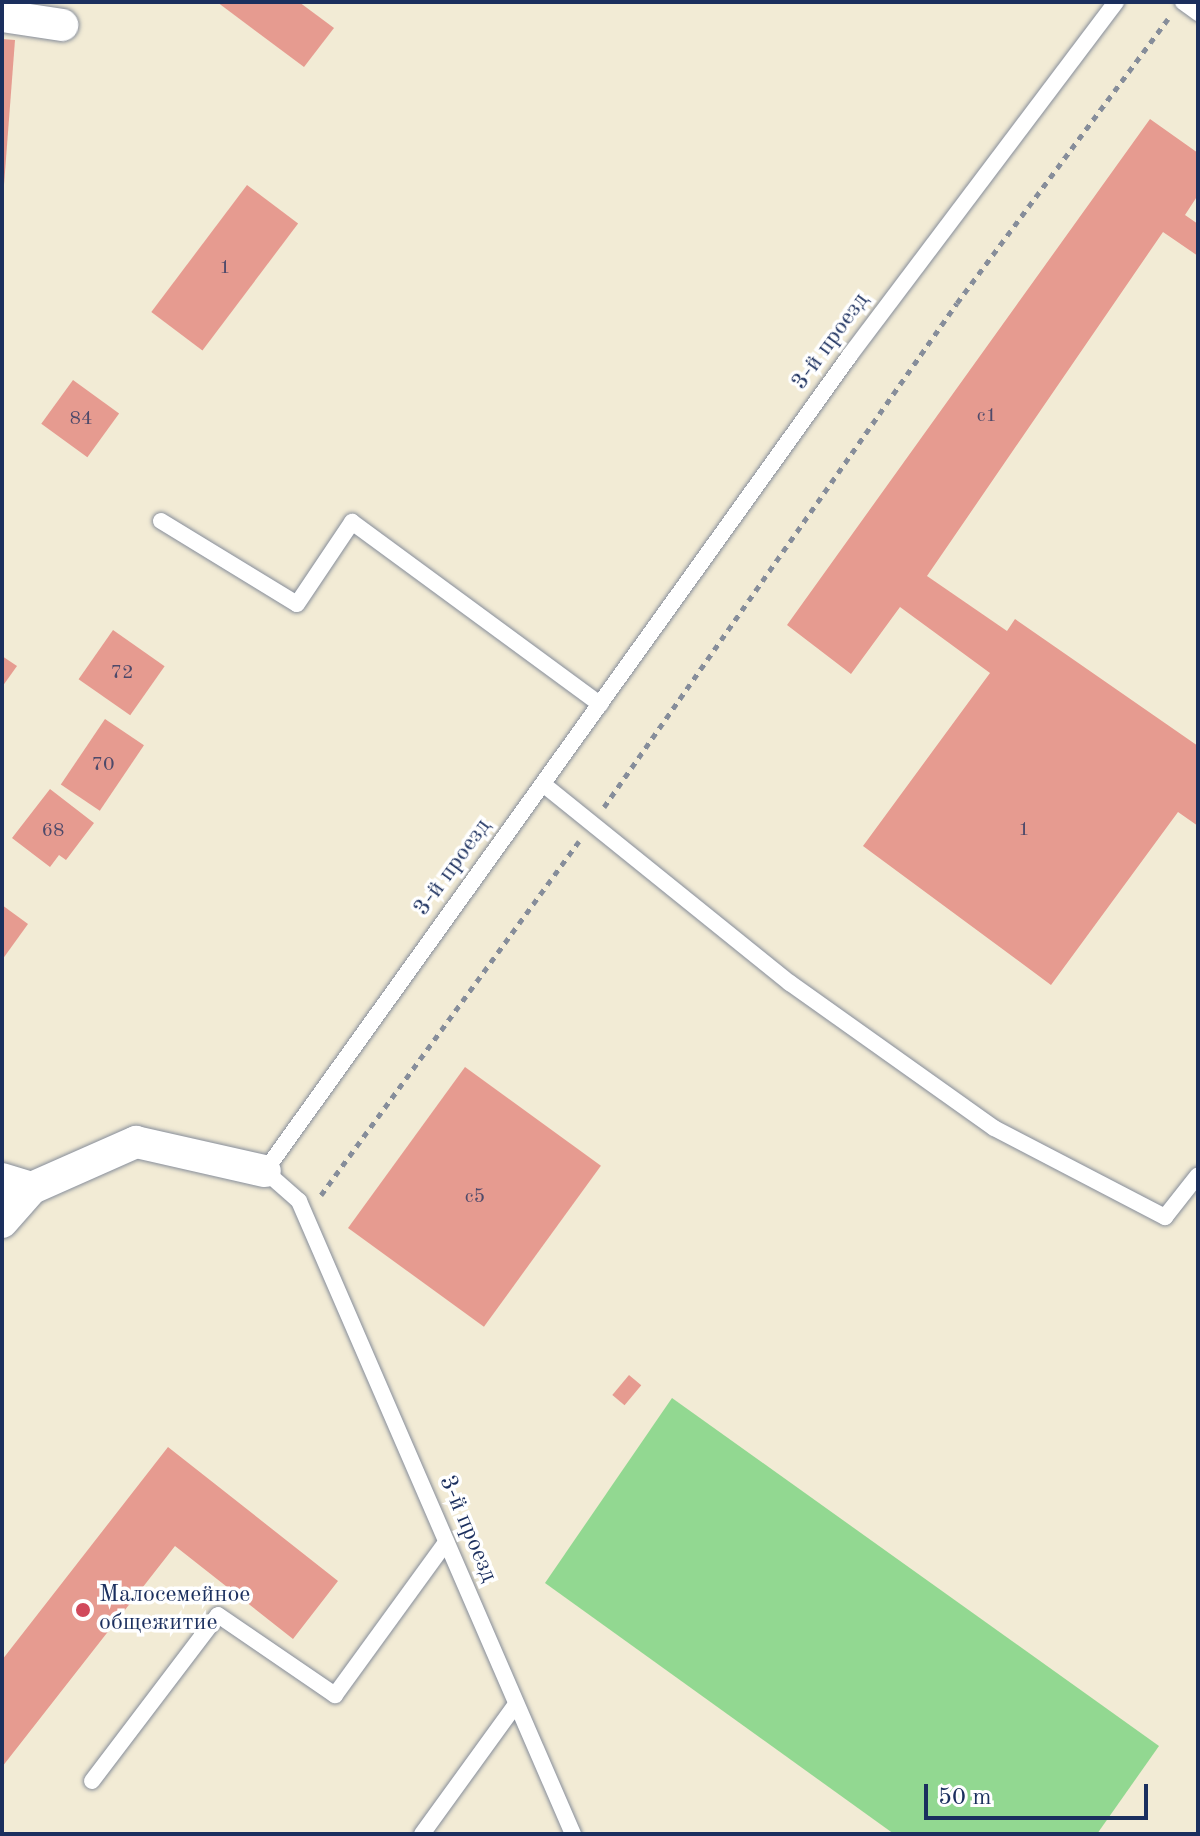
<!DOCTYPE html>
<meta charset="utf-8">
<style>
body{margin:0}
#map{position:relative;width:1200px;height:1836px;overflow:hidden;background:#f2ebd5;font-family:"Old Standard TT",serif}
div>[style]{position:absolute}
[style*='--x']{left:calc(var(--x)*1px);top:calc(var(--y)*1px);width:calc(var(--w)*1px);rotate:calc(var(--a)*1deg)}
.green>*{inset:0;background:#92d891}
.building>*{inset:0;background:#e69b90;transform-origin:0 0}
.path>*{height:5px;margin-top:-2.5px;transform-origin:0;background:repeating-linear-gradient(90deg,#868d9a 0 6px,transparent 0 12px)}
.roads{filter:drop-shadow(0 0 2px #868d9a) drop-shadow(0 0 2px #868d9a)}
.lane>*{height:16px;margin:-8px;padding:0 8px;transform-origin:8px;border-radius:8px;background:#fff}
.street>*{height:32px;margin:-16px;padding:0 16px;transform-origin:16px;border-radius:16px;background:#fff}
.dots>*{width:22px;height:22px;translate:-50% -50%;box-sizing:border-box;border:4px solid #fff;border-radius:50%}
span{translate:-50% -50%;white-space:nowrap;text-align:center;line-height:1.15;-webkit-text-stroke:7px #fff;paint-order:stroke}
.number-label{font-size:20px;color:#4e4a6a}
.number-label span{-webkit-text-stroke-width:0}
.street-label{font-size:24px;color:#1b2f5e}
.poi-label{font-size:24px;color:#1b2f5e}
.left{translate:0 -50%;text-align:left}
.frame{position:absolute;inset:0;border:4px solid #1b2f5e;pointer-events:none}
.scale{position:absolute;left:924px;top:1784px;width:224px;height:36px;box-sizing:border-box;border:4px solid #1b2f5e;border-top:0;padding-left:10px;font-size:24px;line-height:28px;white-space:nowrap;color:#1b2f5e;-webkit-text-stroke:6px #fff;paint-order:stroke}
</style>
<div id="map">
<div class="green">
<div style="clip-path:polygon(672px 1398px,1159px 1746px,1097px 1834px,894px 1834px,545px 1583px)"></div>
</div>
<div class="building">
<div style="clip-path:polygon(217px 2px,299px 2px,334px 28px,304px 67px)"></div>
<div style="clip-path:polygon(2px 39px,15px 40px,4px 185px,2px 185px)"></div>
<div style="clip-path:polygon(1150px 119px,1198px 153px,1198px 195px,1185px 215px,1198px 224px,1198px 256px,1163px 232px,927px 576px,1007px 631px,1015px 619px,1198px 746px,1198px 826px,1178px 812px,1051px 985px,863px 846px,990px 673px,900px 607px,851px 674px,787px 625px)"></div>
<div style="left:247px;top:185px;width:64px;height:159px;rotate:37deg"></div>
<div style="left:73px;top:380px;width:57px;height:54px;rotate:36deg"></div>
<div style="left:113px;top:630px;width:63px;height:60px;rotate:35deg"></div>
<div style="clip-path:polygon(2px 656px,17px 666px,2px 687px)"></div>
<div style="left:105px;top:719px;width:47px;height:79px;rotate:34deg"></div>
<div style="clip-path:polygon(50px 789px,94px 823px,66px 860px,59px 855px,50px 867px,12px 838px)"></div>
<div style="clip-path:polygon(2px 905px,28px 924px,2px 960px)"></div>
<div style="left:465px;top:1067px;width:168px;height:199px;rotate:36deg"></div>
<div style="left:629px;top:1375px;width:16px;height:26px;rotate:40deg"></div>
<div style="clip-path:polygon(168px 1447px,338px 1581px,293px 1639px,175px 1546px,2px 1767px,2px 1660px)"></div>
</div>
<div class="path">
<div style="--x:604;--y:807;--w:615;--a:-54.99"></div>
<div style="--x:957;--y:303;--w:354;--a:-53.4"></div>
<div style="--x:321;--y:1195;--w:438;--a:-53.9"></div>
</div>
<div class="roads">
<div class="lane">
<div style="--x:1183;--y:2;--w:19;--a:36"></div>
<div style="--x:161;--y:521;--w:159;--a:31.4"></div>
<div style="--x:297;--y:604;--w:99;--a:-56.1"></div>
<div style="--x:352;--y:522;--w:308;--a:36.3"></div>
<div style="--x:543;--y:784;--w:317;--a:38.9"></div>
<div style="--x:790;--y:983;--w:250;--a:35.4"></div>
<div style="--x:994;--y:1128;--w:193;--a:27.5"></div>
<div style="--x:1165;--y:1217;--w:53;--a:-51.8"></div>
<div style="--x:92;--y:1781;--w:208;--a:-52.8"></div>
<div style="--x:218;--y:1615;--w:142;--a:34.4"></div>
<div style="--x:335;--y:1695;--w:189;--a:-54"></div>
<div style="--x:422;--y:1834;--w:160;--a:-54.1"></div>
<div style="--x:573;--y:1834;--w:690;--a:-113.41"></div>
<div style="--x:299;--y:1201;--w:45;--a:-138.6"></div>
<div style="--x:265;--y:1171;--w:1004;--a:-54.36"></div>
<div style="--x:850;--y:355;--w:442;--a:-53"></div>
</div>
<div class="street">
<div style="--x:2;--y:16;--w:61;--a:8.5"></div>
<div style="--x:2;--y:1179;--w:31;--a:17"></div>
<div style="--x:32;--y:1188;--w:114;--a:-23.9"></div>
<div style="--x:136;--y:1142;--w:132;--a:12.7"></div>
<div style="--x:2;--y:1222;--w:45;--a:-48.6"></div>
</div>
</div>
<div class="dots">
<div style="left:83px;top:1610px;background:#d1495b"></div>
</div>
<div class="number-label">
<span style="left:225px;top:268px">1</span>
<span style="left:987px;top:416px">с1</span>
<span style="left:81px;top:419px">84</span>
<span style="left:122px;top:673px">72</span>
<span style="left:103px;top:765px">70</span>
<span style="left:1024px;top:830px">1</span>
<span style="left:53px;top:831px">68</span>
<span style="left:475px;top:1197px">с5</span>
</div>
<div class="street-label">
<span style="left:831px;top:342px;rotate:-54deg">3-й проезд</span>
<span style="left:453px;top:868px;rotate:-54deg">3-й проезд</span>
<span style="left:467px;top:1529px;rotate:67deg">3-й проезд</span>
</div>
<div class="poi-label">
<span class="left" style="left:99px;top:1610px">Малосемейное<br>общежитие</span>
</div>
<div class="frame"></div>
<div class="scale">50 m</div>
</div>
